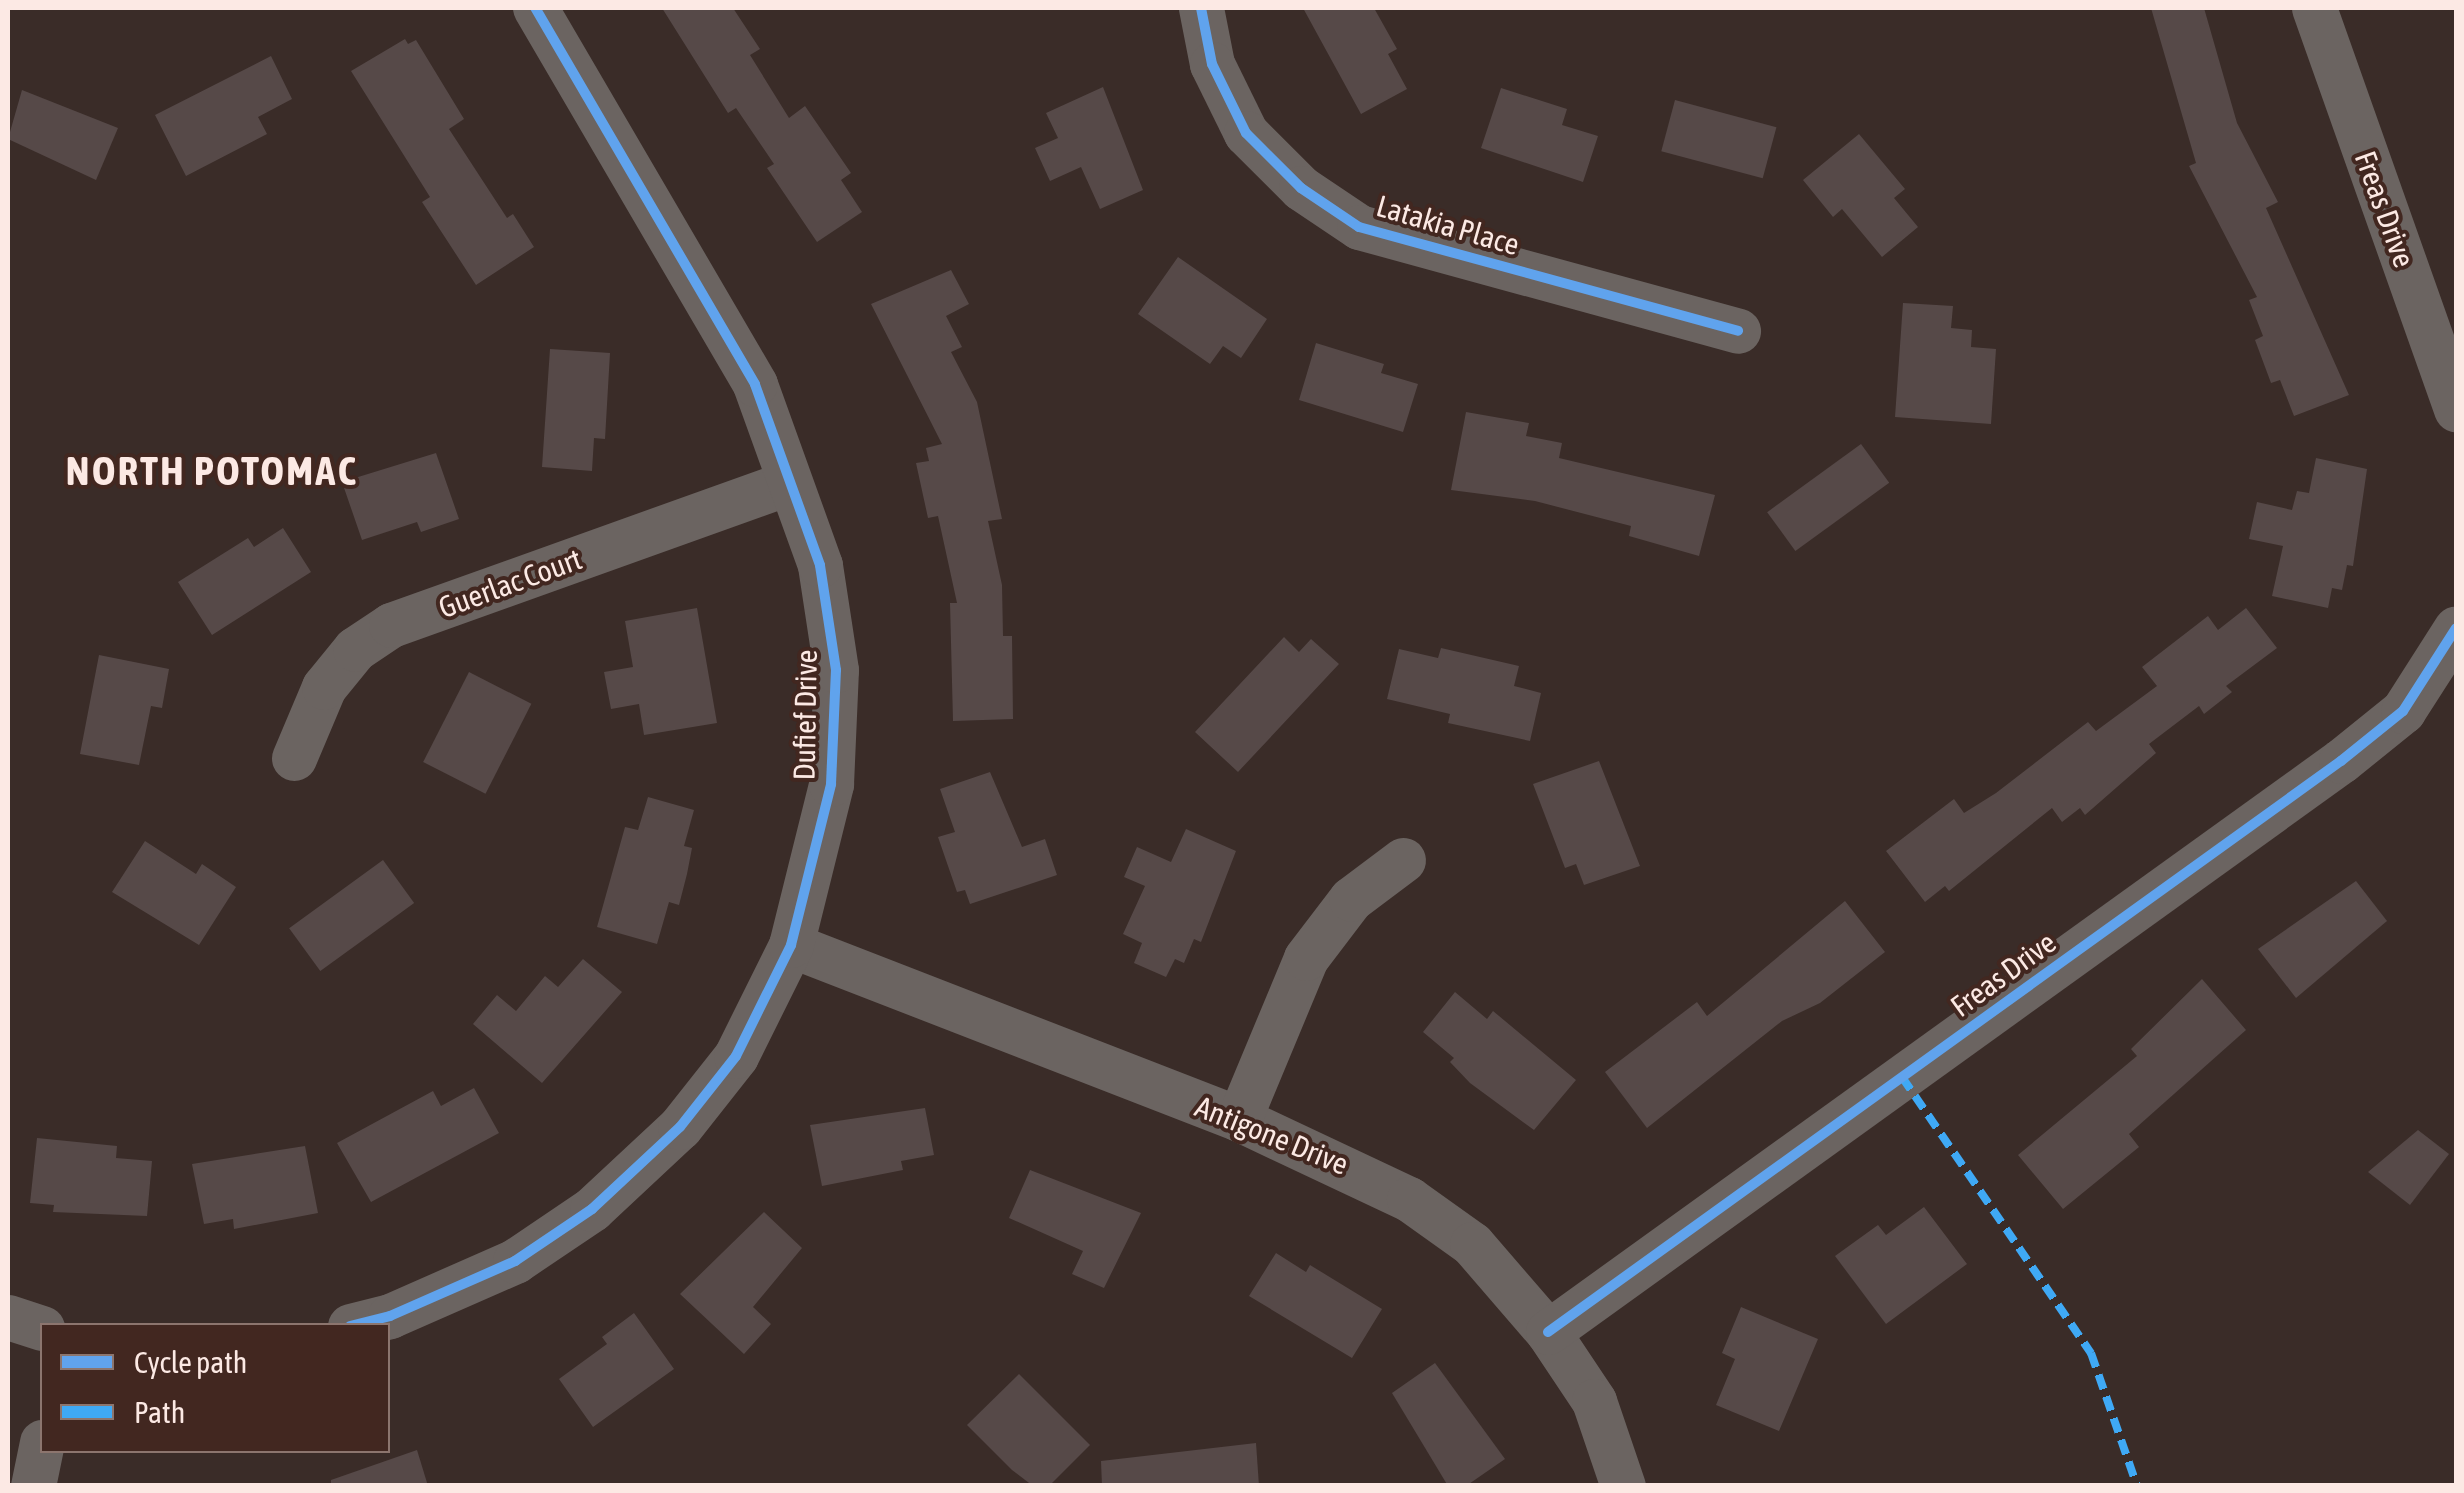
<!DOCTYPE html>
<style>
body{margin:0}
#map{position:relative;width:2464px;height:1493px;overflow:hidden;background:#3a2c28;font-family:"Asap Condensed",sans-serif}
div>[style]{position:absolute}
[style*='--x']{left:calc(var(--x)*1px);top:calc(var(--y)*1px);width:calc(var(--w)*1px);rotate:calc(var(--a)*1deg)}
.building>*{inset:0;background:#564948;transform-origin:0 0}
.street>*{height:45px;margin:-22.5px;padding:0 22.5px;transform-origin:22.5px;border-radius:22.5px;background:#6b6461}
.quiet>*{height:8px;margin-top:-4px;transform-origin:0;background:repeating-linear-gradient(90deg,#3fa9f5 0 15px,transparent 0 23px)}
.cycleway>*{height:10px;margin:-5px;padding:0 5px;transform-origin:5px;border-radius:5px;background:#60a3ed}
span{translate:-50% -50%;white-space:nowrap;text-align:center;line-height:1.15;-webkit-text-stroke:8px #422720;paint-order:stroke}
.street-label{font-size:30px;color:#fce9e4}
.district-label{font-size:40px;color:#fce9e4;font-weight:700;letter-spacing:2.5px}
.frame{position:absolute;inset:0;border:10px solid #fce9e4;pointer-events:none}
.legend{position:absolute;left:40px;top:1323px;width:350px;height:130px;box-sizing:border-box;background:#422720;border:2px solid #8c756e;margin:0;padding:12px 18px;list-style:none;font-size:30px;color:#fce9e4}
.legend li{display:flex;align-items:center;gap:20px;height:50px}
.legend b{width:50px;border:2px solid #8c756e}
</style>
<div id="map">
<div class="building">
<div style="clip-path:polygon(662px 8px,733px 8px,760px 49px,750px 55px,789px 118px,805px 106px,851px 173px,841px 180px,862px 212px,817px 242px,767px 168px,774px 164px,736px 108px,728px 113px)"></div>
<div style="clip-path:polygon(1303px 8px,1374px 8px,1397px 49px,1388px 54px,1407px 89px,1361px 114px)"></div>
<div style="clip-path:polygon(2151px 8px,2204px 8px,2237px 123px,2278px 202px,2266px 208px,2349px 395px,2294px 416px,2280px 380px,2271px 383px,2255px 340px,2263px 336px,2249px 300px,2257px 297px,2189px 166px,2196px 163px)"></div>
<div style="clip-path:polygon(405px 39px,408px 44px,416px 40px,464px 119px,449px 129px,507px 218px,513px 214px,534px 247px,476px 285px,422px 202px,430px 197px,351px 71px)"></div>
<div style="clip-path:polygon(271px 56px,292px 99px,258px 117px,267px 134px,186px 176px,155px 115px)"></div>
<div style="clip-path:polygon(1103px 87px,1143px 190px,1100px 209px,1081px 167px,1050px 181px,1035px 148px,1058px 138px,1046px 113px)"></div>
<div style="clip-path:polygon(1501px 88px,1567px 109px,1562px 125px,1598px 136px,1583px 182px,1481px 148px)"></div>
<div style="clip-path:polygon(22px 90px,118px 128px,96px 180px,8px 139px)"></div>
<div style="left:1675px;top:100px;width:105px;height:53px;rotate:15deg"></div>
<div style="clip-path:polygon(1859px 134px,1905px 189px,1894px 198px,1918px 227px,1882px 257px,1842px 209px,1833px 217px,1803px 180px)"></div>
<div style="clip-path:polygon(1178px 257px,1267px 319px,1241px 358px,1223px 346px,1210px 364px,1138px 314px)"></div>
<div style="clip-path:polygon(951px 270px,969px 304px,946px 316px,962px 347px,951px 352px,977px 402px,1002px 519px,988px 521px,1002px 585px,1003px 636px,1012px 636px,1013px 719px,953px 721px,950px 603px,957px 603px,938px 516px,928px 518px,916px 463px,929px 461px,926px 448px,942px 444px,871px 304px)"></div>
<div style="clip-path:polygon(1903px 303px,1953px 306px,1951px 328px,1972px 330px,1971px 347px,1996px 349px,1991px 424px,1895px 417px)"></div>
<div style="clip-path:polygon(1316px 343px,1384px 364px,1381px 373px,1418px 384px,1403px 432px,1299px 400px)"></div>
<div style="clip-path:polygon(550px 349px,610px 353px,605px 439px,594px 438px,592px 471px,542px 467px)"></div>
<div style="clip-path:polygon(1466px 412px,1529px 423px,1526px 436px,1562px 443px,1559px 458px,1715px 495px,1699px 556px,1629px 536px,1631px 526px,1535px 501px,1451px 490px)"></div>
<div style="left:1861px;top:444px;width:48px;height:116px;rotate:54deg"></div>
<div style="clip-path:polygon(436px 453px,459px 519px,421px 532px,417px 522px,362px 540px,342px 482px)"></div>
<div style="clip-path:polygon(2316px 458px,2367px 469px,2353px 566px,2347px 565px,2342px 590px,2332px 588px,2328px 608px,2272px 596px,2283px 546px,2249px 539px,2257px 502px,2292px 510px,2297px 491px,2309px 493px)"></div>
<div style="clip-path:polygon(283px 528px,311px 572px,212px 635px,178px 582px,248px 538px,254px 547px)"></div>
<div style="clip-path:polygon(697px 608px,717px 723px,644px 735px,639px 704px,611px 709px,604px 672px,633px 667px,625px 621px)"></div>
<div style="clip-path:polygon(2246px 608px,2277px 648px,2226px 686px,2232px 692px,2204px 714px,2199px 706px,2149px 744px,2156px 753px,2085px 815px,2080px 808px,2062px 822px,2052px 808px,1949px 891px,1945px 886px,1925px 902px,1886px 851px,1954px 799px,1964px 813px,1996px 793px,2088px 722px,2096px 731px,2157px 686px,2142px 667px,2208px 616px,2218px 630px)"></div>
<div style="clip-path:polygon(1284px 637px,1299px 652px,1311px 639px,1339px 664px,1238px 772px,1195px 732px)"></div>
<div style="clip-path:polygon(1441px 648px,1519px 666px,1514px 686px,1541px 693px,1530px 741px,1448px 723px,1450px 714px,1387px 699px,1399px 649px,1438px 658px)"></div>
<div style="clip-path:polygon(99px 655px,169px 669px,162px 708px,151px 706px,139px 765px,80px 754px)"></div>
<div style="left:469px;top:672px;width:70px;height:101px;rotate:27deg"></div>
<div style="clip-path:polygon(1599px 761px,1640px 866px,1584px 885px,1576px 864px,1565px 868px,1533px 784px)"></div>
<div style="clip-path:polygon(990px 772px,1022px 847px,1045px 839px,1057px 875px,970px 904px,965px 890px,957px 892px,938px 837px,955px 832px,940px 789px)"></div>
<div style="clip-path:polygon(648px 797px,694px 810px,684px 846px,692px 848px,687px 874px,679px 905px,669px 902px,657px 944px,597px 927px,625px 827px,638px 830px)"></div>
<div style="clip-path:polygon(1186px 829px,1236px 851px,1201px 942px,1194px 939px,1184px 963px,1175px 959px,1166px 977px,1134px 963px,1142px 943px,1123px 934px,1145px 886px,1124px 877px,1137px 847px,1171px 862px)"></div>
<div style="clip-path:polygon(145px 841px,196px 874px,202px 864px,236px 887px,199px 945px,112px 892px)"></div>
<div style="left:383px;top:860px;width:53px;height:116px;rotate:54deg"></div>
<div style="clip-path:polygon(2356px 881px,2387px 921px,2296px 998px,2258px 949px)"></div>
<div style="clip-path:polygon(1845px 901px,1885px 952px,1820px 1003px,1782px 1021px,1647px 1128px,1605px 1072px,1697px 1002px,1707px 1016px)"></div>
<div style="clip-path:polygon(583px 959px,622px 992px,542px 1083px,473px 1024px,497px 995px,516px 1011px,545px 976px,558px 987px)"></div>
<div style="clip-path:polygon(2202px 979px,2246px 1030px,2129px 1134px,2139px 1147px,2063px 1209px,2018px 1155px,2137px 1056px,2131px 1049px)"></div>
<div style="clip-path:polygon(1455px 992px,1487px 1019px,1493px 1011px,1576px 1080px,1534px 1130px,1470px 1083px,1450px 1062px,1454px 1058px,1423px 1032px)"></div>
<div style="clip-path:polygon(474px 1088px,499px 1133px,371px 1202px,337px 1143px,433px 1091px,441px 1106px)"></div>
<div style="clip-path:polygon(925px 1108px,934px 1155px,901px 1161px,903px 1170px,822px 1186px,810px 1125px)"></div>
<div style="clip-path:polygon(2418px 1130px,2449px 1154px,2410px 1205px,2368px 1172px)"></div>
<div style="clip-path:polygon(37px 1138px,117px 1146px,116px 1158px,152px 1161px,147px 1216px,53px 1212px,54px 1205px,30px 1203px)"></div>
<div style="clip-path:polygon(305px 1146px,318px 1213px,234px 1229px,233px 1219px,204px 1224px,192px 1164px)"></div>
<div style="clip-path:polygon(1030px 1170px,1141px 1213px,1104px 1288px,1072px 1274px,1083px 1251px,1009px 1218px)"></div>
<div style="clip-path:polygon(1924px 1207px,1967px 1264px,1886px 1324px,1835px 1256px,1878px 1225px,1886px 1235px)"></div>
<div style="clip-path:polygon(764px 1212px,802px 1248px,753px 1307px,771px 1324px,744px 1354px,680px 1294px)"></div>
<div style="clip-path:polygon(1276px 1253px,1306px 1272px,1310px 1265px,1382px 1309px,1352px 1358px,1249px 1296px)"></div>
<div style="clip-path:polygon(1741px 1307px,1818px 1339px,1779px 1431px,1716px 1405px,1735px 1359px,1722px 1353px)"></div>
<div style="clip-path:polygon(634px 1313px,674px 1369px,593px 1427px,559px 1379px,607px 1344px,602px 1337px)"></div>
<div style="clip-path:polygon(1435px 1363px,1505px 1459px,1466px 1486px,1448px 1486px,1392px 1393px)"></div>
<div style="clip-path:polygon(1019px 1374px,1090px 1445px,1049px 1486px,1033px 1486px,1012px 1470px,967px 1425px)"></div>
<div style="clip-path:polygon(1256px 1443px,1259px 1486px,1102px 1486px,1101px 1461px)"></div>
<div style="clip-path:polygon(417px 1450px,428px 1486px,331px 1486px,331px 1480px)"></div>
</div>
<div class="street">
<div style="--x:1201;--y:8;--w:57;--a:78.9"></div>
<div style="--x:1212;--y:64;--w:77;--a:63.8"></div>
<div style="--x:1246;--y:133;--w:78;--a:45"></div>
<div style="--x:1301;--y:188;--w:70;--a:33.9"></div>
<div style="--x:1359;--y:227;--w:393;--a:15.3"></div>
<div style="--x:2314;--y:8;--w:426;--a:70.5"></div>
<div style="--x:294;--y:758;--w:77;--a:-67.1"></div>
<div style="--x:324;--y:687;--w:49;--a:-50.8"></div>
<div style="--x:355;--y:649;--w:43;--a:-33.7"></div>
<div style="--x:391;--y:625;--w:422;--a:-19.7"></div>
<div style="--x:791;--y:945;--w:481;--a:21.2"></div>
<div style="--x:1239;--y:1119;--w:188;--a:25.2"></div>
<div style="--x:1409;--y:1199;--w:77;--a:35.5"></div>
<div style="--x:1472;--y:1244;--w:116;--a:49.2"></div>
<div style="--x:1548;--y:1332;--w:83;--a:56.3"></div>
<div style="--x:1594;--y:1401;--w:90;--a:71.2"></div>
<div style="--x:1239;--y:1119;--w:174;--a:-67.4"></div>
<div style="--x:1306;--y:958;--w:74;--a:-52.7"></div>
<div style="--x:1351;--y:899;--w:65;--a:-36.9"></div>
<div style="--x:8;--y:1317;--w:36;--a:18"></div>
<div style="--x:350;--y:1326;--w:41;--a:-14"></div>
<div style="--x:390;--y:1316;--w:137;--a:-23.7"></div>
<div style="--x:515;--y:1261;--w:93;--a:-34"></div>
<div style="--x:592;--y:1209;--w:120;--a:-43"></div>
<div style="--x:680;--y:1127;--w:90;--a:-51.7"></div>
<div style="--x:736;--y:1056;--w:124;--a:-63.6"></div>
<div style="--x:791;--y:945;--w:166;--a:-76"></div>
<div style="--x:831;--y:784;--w:114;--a:-87.5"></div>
<div style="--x:836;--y:670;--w:106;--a:-98.7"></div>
<div style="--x:820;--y:565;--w:192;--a:-109.8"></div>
<div style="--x:755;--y:384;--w:436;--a:-120.3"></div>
<div style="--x:1548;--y:1332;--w:977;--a:-35.76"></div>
<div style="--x:2341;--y:761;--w:80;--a:-38.9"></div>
<div style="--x:2403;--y:711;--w:98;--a:-57.4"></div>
<div style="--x:33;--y:1486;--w:45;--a:-78.4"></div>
</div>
<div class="quiet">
<div style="--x:1902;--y:1077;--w:335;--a:55.6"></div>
<div style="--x:2091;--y:1353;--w:141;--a:70.9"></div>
</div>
<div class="cycleway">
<div style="--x:1201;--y:8;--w:57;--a:78.9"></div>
<div style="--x:1212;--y:64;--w:77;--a:63.8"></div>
<div style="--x:1246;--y:133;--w:78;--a:45"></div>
<div style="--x:1301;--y:188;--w:70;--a:33.9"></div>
<div style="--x:1359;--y:227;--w:393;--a:15.3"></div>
<div style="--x:350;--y:1326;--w:41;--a:-14"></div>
<div style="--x:390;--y:1316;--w:137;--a:-23.7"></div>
<div style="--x:515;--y:1261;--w:93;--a:-34"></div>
<div style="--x:592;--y:1209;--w:120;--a:-43"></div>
<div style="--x:680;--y:1127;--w:90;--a:-51.7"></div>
<div style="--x:736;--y:1056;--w:124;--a:-63.6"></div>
<div style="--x:791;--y:945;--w:166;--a:-76"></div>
<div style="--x:831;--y:784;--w:114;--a:-87.5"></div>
<div style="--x:836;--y:670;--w:106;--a:-98.7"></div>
<div style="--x:820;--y:565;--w:192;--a:-109.8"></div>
<div style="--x:755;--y:384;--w:436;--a:-120.3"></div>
<div style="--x:1548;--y:1332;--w:977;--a:-35.76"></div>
<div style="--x:2341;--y:761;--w:80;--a:-38.9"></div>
<div style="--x:2403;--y:711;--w:98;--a:-57.4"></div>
</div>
<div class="street-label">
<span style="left:2385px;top:209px;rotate:70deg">Freas Drive</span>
<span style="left:1448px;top:225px;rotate:16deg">Latakia Place</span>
<span style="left:510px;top:583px;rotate:-20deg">Guerlac Court</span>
<span style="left:805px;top:715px;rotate:-89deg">Dufief Drive</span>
<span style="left:2003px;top:974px;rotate:-36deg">Freas Drive</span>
<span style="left:1272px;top:1135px;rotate:22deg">Antigone Drive</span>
</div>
<div class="district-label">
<span style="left:212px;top:471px">NORTH POTOMAC</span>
</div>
<div class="frame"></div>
<ul class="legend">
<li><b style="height:12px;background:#60a3ed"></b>Cycle path</li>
<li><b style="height:12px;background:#3fa9f5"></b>Path</li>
</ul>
</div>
